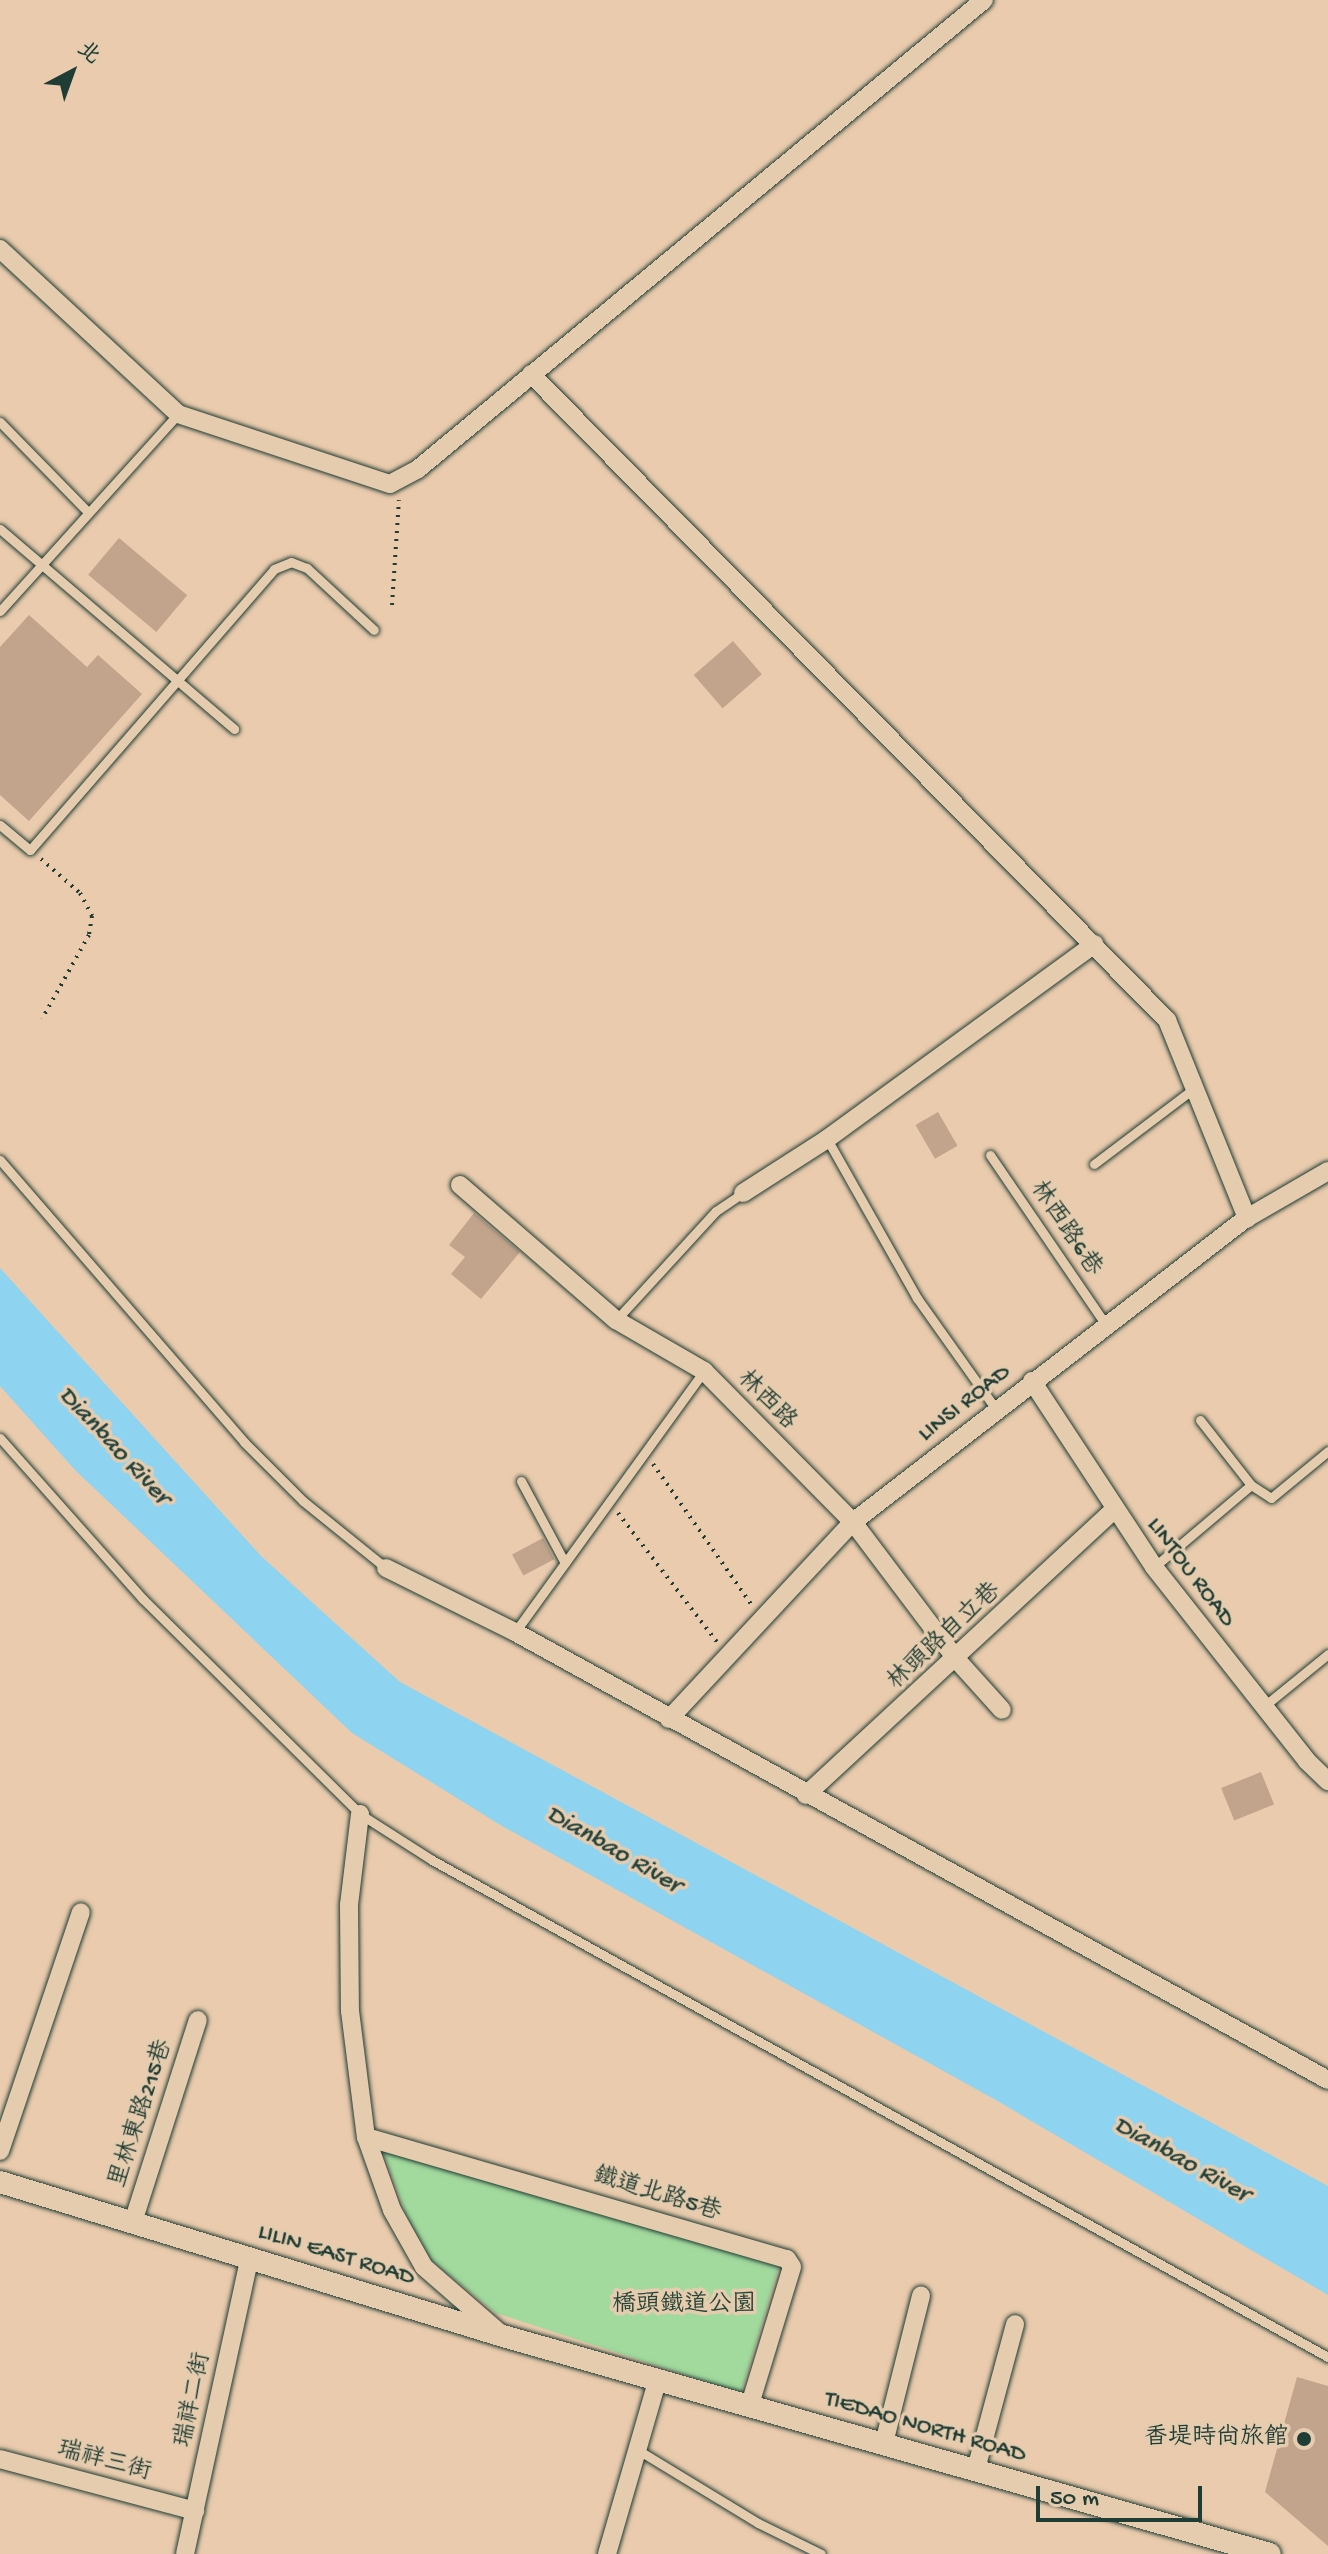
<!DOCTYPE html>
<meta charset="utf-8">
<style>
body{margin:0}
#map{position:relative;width:1328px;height:2554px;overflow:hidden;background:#eacbad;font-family:"Gochi Hand","LXGW WenKai TC",sans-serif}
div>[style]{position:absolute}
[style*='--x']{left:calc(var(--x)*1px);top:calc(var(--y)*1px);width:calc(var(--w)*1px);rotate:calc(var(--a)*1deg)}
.green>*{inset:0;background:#a2d99d}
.water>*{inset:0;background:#8ed3f0}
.building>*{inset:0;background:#c2a48c;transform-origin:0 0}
.path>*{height:4px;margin-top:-2px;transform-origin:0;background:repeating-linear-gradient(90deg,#1f3d34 0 2px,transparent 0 8px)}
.roads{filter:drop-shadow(0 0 2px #1f3d34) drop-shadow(0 0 2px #1f3d34)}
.service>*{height:9px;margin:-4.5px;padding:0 4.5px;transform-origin:4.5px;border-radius:4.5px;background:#e6ccae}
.minor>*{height:18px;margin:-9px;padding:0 9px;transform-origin:9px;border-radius:9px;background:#e6ccae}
.tertiary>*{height:22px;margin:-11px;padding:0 11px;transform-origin:11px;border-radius:11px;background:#e6ccae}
.dots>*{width:22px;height:22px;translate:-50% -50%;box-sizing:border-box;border:4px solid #e6ccae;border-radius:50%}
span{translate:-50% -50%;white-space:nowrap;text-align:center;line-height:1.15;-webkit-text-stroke:7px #e6ccae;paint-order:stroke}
.street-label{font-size:24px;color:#1f3d34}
.park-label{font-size:24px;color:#264539}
.poi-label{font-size:24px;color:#1f3d34}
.right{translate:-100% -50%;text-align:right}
.water-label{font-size:26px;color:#25443d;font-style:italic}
.north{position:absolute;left:32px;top:32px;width:80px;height:80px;-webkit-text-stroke:6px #e6ccae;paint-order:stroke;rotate:41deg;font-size:22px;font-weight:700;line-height:32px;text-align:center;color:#1f3d34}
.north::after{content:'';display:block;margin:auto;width:28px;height:36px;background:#1f3d34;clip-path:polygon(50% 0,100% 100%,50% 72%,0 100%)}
.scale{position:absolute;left:1036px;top:2486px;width:166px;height:36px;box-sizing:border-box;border:4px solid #1f3d34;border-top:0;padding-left:10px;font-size:24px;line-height:28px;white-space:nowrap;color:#1f3d34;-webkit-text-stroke:6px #e6ccae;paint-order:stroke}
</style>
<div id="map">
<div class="green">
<div style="clip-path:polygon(382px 2148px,779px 2266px,741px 2393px,496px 2313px,431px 2260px,406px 2214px)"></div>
</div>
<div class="water">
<div style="clip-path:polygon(0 1268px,261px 1556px,400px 1682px,1328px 2186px,1328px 2295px,994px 2099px,502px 1826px,352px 1733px,75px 1470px,0 1386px)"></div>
</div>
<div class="building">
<div style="left:119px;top:538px;width:89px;height:48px;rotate:40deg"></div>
<div style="clip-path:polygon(29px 615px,87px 667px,98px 655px,142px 694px,29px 821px,0 795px,0 647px)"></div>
<div style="left:733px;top:641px;width:44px;height:52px;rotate:49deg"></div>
<div style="left:938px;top:1112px;width:39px;height:26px;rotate:60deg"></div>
<div style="clip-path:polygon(474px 1213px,520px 1252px,481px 1299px,451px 1274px,465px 1257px,449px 1245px)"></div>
<div style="left:543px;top:1538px;width:24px;height:35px;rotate:62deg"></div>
<div style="left:1261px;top:1772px;width:35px;height:43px;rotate:68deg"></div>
<div style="clip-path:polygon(1297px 2377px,1328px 2386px,1328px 2546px,1265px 2492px)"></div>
</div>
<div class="path">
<div style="--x:392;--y:605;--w:105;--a:-86.2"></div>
<div style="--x:41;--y:859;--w:52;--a:41.1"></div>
<div style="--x:80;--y:893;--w:26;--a:62"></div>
<div style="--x:92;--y:916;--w:19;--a:99"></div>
<div style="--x:89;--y:935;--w:96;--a:119.2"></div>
<div style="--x:653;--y:1464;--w:171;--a:55"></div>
<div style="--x:618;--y:1513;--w:163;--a:52.5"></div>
</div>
<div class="roads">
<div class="service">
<div style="--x:0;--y:422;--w:124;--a:45.7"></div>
<div style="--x:0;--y:529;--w:308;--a:40.5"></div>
<div style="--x:0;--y:611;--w:266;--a:-47.9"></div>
<div style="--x:0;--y:825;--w:39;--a:40"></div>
<div style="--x:30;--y:850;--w:372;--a:-49"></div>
<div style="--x:274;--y:569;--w:18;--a:-22"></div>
<div style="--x:291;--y:562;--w:17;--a:21"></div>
<div style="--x:307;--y:568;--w:91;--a:42.8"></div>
<div style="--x:827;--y:1139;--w:183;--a:60.5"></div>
<div style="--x:917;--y:1298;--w:136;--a:54.6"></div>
<div style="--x:990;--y:1155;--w:206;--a:55.7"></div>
<div style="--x:0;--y:1160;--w:373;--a:49.1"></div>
<div style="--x:244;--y:1442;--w:83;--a:45"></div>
<div style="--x:303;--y:1501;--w:107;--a:38.9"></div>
<div style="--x:1094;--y:1164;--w:124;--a:-37.1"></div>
<div style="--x:616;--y:1320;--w:148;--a:-47.5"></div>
<div style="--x:716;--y:1211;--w:32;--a:-34"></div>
<div style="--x:1200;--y:1420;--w:83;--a:51.9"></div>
<div style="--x:0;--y:1438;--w:215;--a:48.4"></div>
<div style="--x:143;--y:1599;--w:305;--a:44.7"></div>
<div style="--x:360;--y:1814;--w:85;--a:32.6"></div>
<div style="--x:432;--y:1860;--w:1025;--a:29.02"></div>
<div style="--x:521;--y:1481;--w:93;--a:61.8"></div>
<div style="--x:1154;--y:1567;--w:127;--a:-40.2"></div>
<div style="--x:1251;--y:1485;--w:24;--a:33"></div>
<div style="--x:1271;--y:1498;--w:74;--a:-39.5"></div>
<div style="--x:515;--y:1632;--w:322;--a:-54.1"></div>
<div style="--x:1263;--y:1707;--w:84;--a:-39.2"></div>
<div style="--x:638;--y:2450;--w:140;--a:31.3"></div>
<div style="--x:758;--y:2523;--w:70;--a:26.2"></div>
</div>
<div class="minor">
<div style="--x:0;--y:249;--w:243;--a:42.8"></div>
<div style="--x:178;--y:414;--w:223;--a:18.3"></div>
<div style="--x:390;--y:484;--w:32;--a:-28"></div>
<div style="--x:418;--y:469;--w:735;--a:-39.65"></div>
<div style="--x:531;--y:374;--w:907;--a:45.45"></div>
<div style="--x:1167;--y:1020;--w:214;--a:68"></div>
<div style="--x:460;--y:1185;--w:206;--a:40.9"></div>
<div style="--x:616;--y:1320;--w:102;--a:30.1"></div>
<div style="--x:704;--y:1371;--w:212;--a:45.4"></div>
<div style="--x:853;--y:1522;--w:173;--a:53"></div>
<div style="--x:957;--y:1660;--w:67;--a:48"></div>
<div style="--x:743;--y:1193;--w:100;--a:-32.7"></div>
<div style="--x:827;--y:1139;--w:331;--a:-36.1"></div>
<div style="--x:1032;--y:1381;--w:222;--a:56.7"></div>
<div style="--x:1154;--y:1567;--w:247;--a:51.7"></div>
<div style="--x:1307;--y:1761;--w:29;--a:44"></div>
<div style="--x:386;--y:1568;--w:144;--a:26.4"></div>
<div style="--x:515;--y:1632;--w:928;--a:28.86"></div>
<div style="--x:669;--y:1719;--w:270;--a:-47"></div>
<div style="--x:853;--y:1522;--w:498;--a:-37.7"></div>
<div style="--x:1247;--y:1218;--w:94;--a:-30.1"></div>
<div style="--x:806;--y:1795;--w:418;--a:-42.8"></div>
<div style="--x:360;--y:1814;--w:92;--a:96.9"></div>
<div style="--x:349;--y:1905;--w:106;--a:89.5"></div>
<div style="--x:350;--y:2011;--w:127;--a:82.8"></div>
<div style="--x:366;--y:2137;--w:77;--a:70.4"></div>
<div style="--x:392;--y:2210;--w:65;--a:60.7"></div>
<div style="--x:424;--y:2267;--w:102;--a:41"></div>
<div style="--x:366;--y:2137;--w:438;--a:16.2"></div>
<div style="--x:787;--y:2259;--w:9;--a:58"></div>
<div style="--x:792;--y:2267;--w:143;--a:107"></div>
<div style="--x:0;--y:2151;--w:252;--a:-71.3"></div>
<div style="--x:133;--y:2222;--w:212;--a:-72.2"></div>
<div style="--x:884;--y:2443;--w:152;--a:-75.9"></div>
<div style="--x:0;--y:2459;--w:202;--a:14.9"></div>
<div style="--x:976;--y:2469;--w:150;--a:-74.9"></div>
<div style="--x:185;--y:2554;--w:304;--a:-77.7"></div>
<div style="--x:607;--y:2554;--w:183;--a:-73.8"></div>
</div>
<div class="tertiary">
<div style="--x:0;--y:2182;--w:526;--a:17.02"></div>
<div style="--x:503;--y:2336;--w:797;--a:15.87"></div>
</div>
</div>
<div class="dots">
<div style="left:1304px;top:2439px;background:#1f3d34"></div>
</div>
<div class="street-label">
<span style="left:1065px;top:1229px;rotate:56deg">林西路6巷</span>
<span style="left:766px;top:1401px;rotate:45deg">林西路</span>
<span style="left:965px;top:1404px;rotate:-38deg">LINSI ROAD</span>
<span style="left:1190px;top:1573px;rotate:53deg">LINTOU ROAD</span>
<span style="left:945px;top:1637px;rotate:-43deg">林頭路自立巷</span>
<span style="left:142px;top:2114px;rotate:-72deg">里林東路215巷</span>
<span style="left:657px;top:2195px;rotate:17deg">鐵道北路5巷</span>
<span style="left:336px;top:2256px;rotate:17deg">LILIN EAST ROAD</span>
<span style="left:194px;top:2400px;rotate:-78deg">瑞祥二街</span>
<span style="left:925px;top:2428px;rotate:16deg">TIEDAO NORTH ROAD</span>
<span style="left:104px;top:2462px;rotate:15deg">瑞祥三街</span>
</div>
<div class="park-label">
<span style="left:684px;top:2306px">橋頭鐵道公園</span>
</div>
<div class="poi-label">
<span class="right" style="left:1288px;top:2439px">香堤時尚旅館</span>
</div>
<div class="water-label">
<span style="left:113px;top:1447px;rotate:47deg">Dianbao River</span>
<span style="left:613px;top:1851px;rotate:30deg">Dianbao River</span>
<span style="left:1181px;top:2161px;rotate:29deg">Dianbao River</span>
</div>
<div class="north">北</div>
<div class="scale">50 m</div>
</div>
